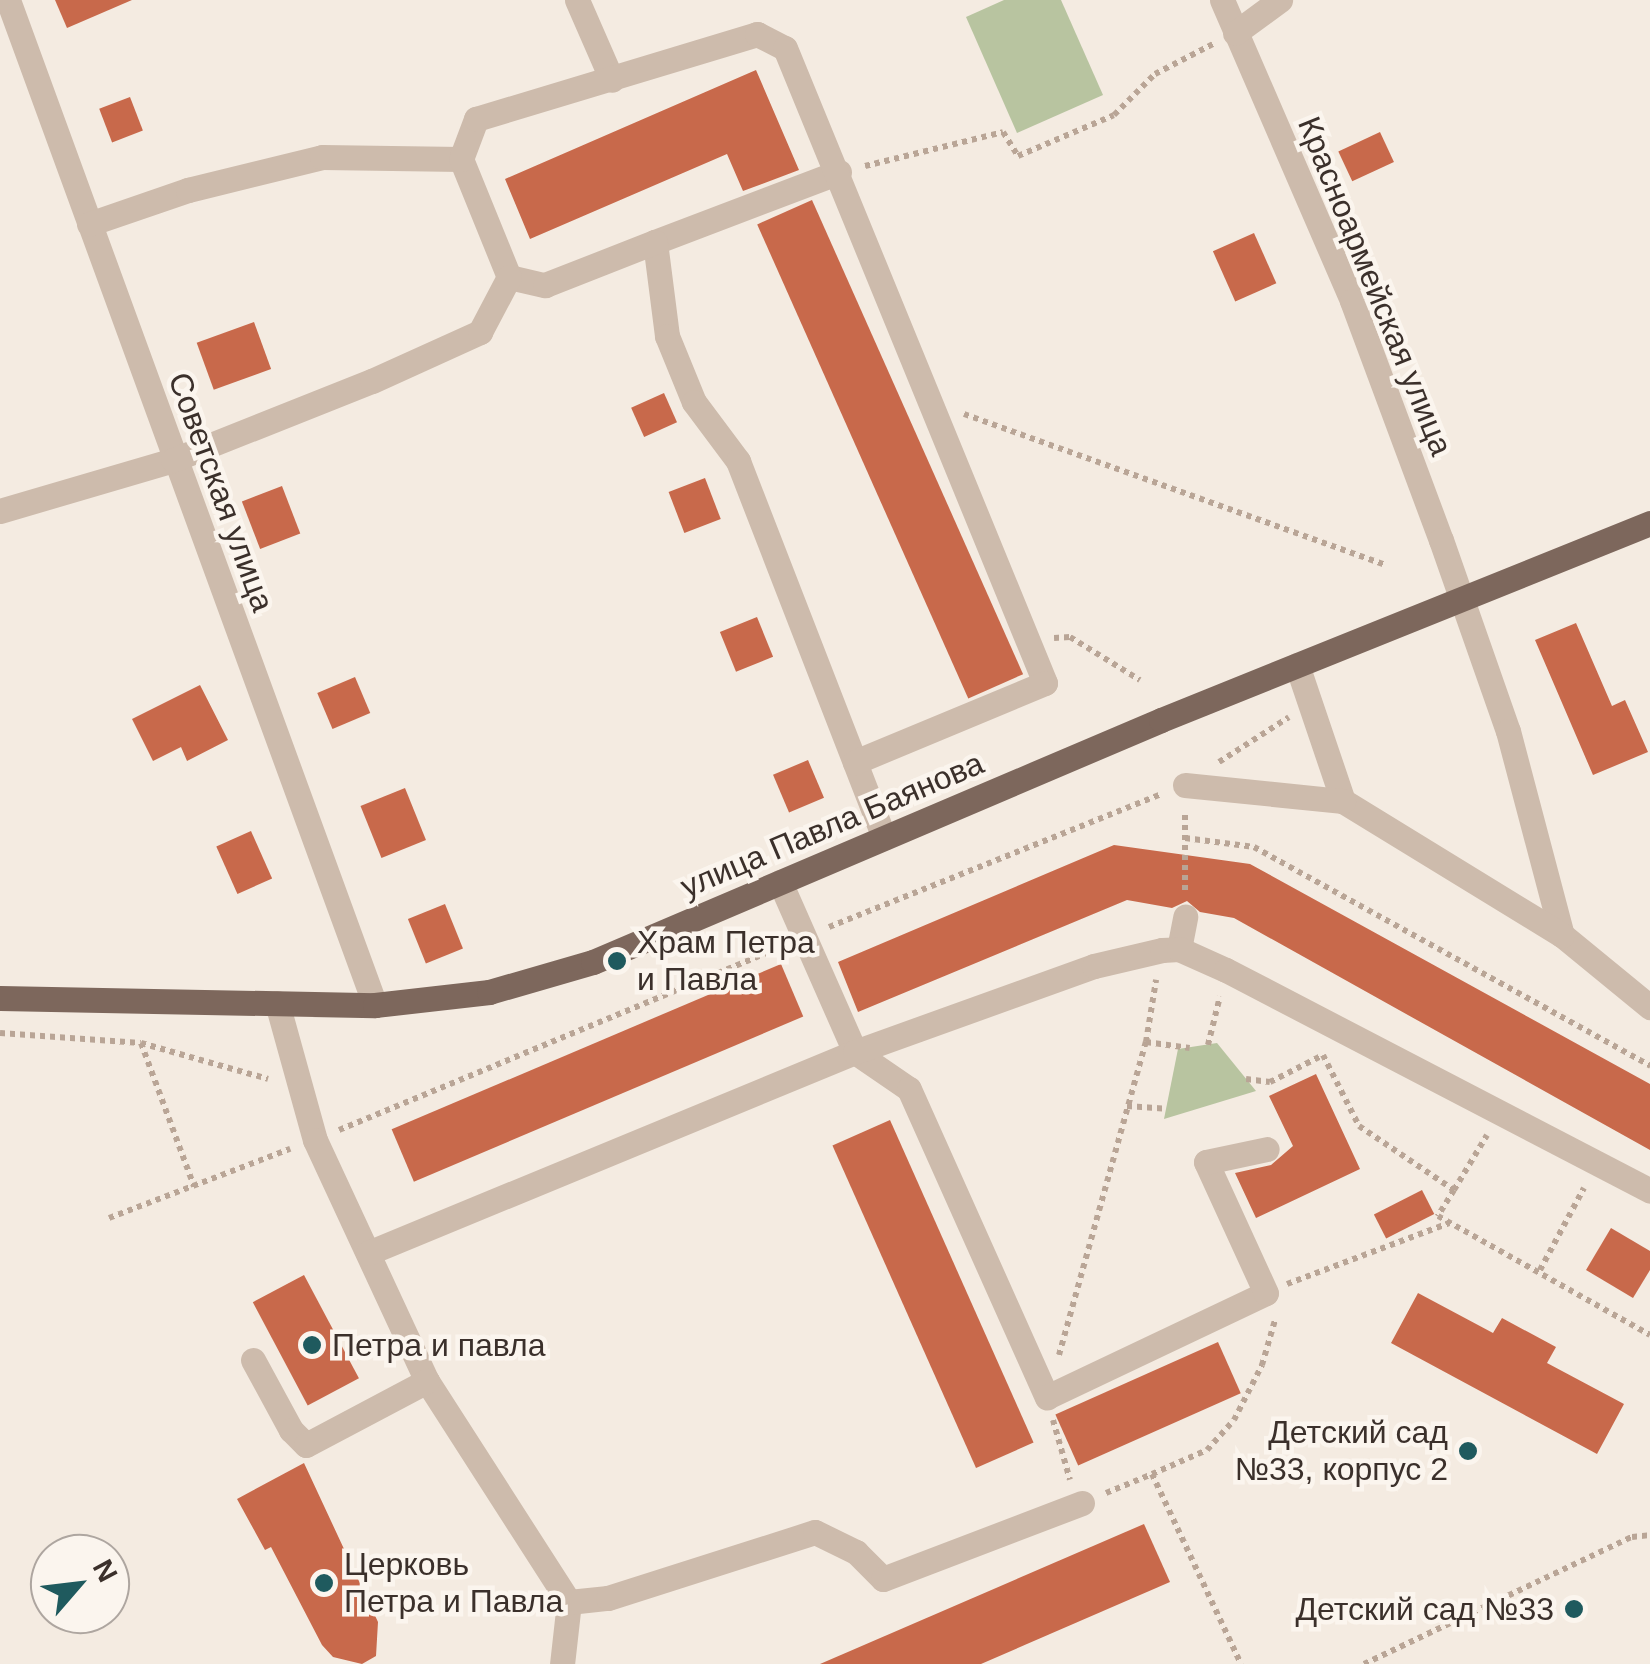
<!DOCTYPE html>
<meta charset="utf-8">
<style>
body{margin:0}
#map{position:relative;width:1650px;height:1664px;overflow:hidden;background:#f4ebe1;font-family:Arial,sans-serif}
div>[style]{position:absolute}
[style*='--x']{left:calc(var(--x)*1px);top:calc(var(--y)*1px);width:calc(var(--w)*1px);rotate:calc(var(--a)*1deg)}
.green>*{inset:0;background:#b8c4a0}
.building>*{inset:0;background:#c8694b;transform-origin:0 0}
.path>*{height:6px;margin-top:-3px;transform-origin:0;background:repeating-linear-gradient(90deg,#b9a596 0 5px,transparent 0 10px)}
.minor>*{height:25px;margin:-12.5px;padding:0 12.5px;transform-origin:12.5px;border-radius:12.5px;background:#cdbbac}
.major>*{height:25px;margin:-12.5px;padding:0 12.5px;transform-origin:12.5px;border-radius:12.5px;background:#7d675c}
.dots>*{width:28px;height:28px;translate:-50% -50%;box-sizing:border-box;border:5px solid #fbf5ee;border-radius:50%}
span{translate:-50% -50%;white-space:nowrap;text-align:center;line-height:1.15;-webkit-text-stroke:9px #fbf5ee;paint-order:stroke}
.street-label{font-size:32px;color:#3b302b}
.poi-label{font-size:32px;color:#3b302b}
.left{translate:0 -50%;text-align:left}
.right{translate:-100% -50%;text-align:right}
.north{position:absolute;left:30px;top:1534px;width:100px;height:100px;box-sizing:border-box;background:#fbf5ee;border:2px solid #aea6a0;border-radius:50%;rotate:62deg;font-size:28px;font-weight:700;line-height:40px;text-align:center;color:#3b302b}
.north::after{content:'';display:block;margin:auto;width:35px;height:45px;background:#1f5a5e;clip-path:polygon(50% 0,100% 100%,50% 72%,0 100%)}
</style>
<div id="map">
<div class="green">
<div style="clip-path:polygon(1004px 0,1061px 0,1103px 95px,1017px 133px,966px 17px)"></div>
<div style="clip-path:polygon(1217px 1043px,1256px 1091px,1164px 1119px,1178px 1049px)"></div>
</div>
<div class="building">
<div style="clip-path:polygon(55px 0,132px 0,67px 28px)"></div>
<div style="clip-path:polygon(756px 70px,799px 170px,743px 191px,727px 154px,530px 239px,505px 179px)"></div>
<div style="left:130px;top:97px;width:36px;height:33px;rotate:69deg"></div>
<div style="left:1380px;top:132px;width:33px;height:46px;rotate:65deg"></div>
<div style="left:812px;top:200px;width:519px;height:60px;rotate:66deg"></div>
<div style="left:1254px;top:233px;width:55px;height:45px;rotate:66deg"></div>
<div style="left:254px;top:322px;width:50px;height:61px;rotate:70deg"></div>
<div style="left:664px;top:393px;width:32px;height:36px;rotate:66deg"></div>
<div style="left:705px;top:478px;width:44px;height:39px;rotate:69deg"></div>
<div style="left:282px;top:486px;width:51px;height:43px;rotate:69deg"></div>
<div style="left:757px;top:617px;width:43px;height:40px;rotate:68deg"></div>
<div style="clip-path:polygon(1576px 623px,1612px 706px,1625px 700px,1648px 752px,1593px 775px,1535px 640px)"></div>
<div style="left:355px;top:677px;width:39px;height:41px;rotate:67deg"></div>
<div style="clip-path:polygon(200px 685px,228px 740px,187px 761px,181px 747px,153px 761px,132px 719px)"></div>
<div style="left:808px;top:760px;width:41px;height:38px;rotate:67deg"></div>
<div style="left:405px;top:788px;width:56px;height:48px;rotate:68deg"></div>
<div style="left:251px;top:831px;width:52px;height:38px;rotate:66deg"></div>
<div style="clip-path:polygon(1114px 845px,1250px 864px,1650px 1084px,1650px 1150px,1234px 918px,1200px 912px,1187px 901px,1172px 908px,1127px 900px,858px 1012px,838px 962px)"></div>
<div style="left:445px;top:904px;width:48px;height:40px;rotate:68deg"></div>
<div style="left:781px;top:964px;width:57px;height:423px;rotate:67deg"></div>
<div style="clip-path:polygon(1316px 1074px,1360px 1169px,1256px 1218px,1235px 1173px,1271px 1165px,1293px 1146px,1269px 1096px)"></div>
<div style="left:890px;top:1120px;width:353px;height:63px;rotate:66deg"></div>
<div style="left:1422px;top:1190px;width:27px;height:54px;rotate:63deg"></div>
<div style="clip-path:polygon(1611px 1228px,1650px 1251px,1650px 1270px,1633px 1298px,1586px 1270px)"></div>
<div style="left:304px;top:1275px;width:117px;height:58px;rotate:62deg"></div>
<div style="clip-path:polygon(1418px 1293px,1493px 1333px,1502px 1318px,1556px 1347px,1547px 1363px,1624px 1404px,1597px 1454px,1391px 1343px)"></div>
<div style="left:1218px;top:1342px;width:56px;height:178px;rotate:66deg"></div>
<div style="clip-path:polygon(304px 1463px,378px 1622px,376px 1656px,362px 1664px,333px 1657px,322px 1645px,271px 1547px,265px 1550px,237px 1499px)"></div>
<div style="clip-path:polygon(1144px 1524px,1170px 1582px,981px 1664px,820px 1664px)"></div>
</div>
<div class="path">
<div style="--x:865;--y:166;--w:142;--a:-13.8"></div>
<div style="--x:1003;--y:132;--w:28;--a:58"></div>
<div style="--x:1018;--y:156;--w:104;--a:-23.1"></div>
<div style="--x:1114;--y:115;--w:58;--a:-45"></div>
<div style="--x:1155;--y:74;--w:65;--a:-27.3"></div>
<div style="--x:964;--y:414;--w:446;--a:19.7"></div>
<div style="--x:1054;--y:638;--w:16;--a:-4"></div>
<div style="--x:1070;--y:637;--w:82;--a:31.6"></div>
<div style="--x:1219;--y:762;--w:83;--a:-32.7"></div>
<div style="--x:1185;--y:838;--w:70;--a:7.4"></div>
<div style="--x:1254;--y:847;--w:453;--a:28.9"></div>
<div style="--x:1185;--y:890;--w:77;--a:-90"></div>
<div style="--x:829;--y:927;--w:358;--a:-21.8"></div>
<div style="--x:0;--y:1033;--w:141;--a:4.1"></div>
<div style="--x:141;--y:1043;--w:132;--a:15.8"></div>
<div style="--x:1146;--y:1042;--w:44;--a:7.8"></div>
<div style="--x:141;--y:1043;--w:153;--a:69.7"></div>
<div style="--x:1208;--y:1045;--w:50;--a:-76.2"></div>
<div style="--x:1246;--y:1079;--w:24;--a:7"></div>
<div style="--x:1270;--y:1082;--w:59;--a:-27"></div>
<div style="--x:1323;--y:1055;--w:80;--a:63.1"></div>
<div style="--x:1359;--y:1126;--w:115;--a:34"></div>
<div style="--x:1454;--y:1190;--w:31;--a:122"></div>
<div style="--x:1438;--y:1216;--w:243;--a:29.3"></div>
<div style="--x:1127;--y:1106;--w:39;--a:4"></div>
<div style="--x:339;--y:1130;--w:477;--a:-22.5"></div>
<div style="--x:1454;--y:1190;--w:64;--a:-59"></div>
<div style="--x:109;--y:1218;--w:194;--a:-20.9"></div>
<div style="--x:1540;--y:1270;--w:93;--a:-61.8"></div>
<div style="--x:1287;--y:1284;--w:173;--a:-20.6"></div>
<div style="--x:1059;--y:1355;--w:325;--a:-74.5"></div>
<div style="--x:1146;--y:1042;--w:63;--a:-80.8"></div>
<div style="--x:1053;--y:1420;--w:62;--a:74.2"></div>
<div style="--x:1152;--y:1474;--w:60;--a:-23.6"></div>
<div style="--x:1207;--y:1450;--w:40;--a:-48"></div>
<div style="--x:1234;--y:1420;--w:62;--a:-63"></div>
<div style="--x:1262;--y:1365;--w:47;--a:-73.9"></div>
<div style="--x:1106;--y:1493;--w:50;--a:-22.4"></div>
<div style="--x:1152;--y:1474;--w:210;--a:64.9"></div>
<div style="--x:1364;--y:1664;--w:297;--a:-25.4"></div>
<div style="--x:1632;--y:1537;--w:18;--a:-6"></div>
</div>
<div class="minor">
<div style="--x:8;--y:0;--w:1070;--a:69.94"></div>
<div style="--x:577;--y:0;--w:87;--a:66.4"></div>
<div style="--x:1222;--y:0;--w:328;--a:66.6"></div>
<div style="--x:1352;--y:301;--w:255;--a:69.6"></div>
<div style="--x:1441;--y:540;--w:202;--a:70.7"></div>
<div style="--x:1508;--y:731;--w:211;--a:75.2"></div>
<div style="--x:1562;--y:935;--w:114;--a:39.3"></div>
<div style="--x:1235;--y:33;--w:56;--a:-36.3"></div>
<div style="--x:839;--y:172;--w:197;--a:159.2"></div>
<div style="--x:655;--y:242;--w:95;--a:82.7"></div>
<div style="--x:667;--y:336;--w:71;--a:67.8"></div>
<div style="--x:694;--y:402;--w:74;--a:53.3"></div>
<div style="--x:738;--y:461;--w:404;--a:68.8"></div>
<div style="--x:89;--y:224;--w:105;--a:-19"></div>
<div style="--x:188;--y:190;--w:138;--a:-13.8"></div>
<div style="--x:322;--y:157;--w:139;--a:0.8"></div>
<div style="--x:509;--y:277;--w:127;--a:-112.1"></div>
<div style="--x:461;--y:159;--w:43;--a:-69.4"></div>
<div style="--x:476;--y:119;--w:294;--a:-16.8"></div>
<div style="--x:757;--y:34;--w:31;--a:27"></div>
<div style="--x:785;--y:48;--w:686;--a:67.73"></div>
<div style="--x:1045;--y:683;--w:206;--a:157.4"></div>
<div style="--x:509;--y:277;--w:37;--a:13"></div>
<div style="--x:545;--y:285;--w:118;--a:-21.4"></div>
<div style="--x:0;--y:511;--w:180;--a:-16.4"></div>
<div style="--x:173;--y:460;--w:214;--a:-21.7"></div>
<div style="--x:372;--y:381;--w:119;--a:-24.4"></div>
<div style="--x:480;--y:332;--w:62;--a:-62.2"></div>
<div style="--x:1297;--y:665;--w:144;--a:71.3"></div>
<div style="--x:1343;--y:801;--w:257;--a:31.5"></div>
<div style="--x:1185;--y:785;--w:159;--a:5.8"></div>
<div style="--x:780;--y:882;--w:186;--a:66.2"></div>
<div style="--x:855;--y:1052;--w:65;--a:34.4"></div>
<div style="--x:909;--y:1089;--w:338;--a:65.9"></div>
<div style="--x:1047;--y:1397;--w:242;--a:-25.4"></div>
<div style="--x:1266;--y:1293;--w:144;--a:-114.6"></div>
<div style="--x:1206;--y:1162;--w:62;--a:-12"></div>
<div style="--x:1179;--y:949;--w:33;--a:-79"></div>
<div style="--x:277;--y:1003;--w:142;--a:74.5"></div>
<div style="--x:315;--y:1140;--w:266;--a:65.1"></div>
<div style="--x:427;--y:1381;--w:263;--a:57.3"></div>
<div style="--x:569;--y:1602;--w:62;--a:96.4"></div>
<div style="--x:368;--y:1253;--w:527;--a:-22.43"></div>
<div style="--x:855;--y:1052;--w:254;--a:-19.8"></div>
<div style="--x:1094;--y:966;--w:70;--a:-13.2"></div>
<div style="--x:1162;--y:950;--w:17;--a:-3"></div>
<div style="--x:1179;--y:949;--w:51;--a:24.1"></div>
<div style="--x:1226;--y:970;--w:478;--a:27.5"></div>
<div style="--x:253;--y:1360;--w:80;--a:61.5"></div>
<div style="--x:291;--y:1430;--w:21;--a:45"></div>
<div style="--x:306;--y:1445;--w:137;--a:-27.9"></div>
<div style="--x:569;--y:1602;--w:39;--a:-6"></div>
<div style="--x:608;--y:1598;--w:217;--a:-17.7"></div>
<div style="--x:815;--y:1532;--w:46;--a:26"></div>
<div style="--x:856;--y:1552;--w:38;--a:45"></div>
<div style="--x:883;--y:1579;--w:213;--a:-20.9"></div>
</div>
<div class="major">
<div style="--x:0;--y:998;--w:375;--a:1.1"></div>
<div style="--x:375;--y:1005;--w:115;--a:-6.5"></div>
<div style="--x:489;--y:992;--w:108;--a:-16.1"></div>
<div style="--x:593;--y:962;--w:617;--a:-23.08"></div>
<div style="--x:1161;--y:720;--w:527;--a:-21.94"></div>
</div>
<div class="dots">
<div style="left:617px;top:961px;background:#1f5a5e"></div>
<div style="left:312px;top:1345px;background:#1f5a5e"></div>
<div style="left:1468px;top:1451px;background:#1f5a5e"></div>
<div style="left:324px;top:1583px;background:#1f5a5e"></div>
<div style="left:1574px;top:1609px;background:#1f5a5e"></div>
</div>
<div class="street-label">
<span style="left:1375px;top:286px;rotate:68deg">Красноармейская улица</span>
<span style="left:221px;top:492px;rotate:70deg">Советская улица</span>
<span style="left:832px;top:825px;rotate:-23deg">улица Павла Баянова</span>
</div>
<div class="poi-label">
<span class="left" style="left:637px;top:961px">Храм Петра<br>и Павла</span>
<span class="left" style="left:332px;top:1345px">Петра и павла</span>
<span class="right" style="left:1448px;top:1451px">Детский сад<br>№33, корпус 2</span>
<span class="left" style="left:344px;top:1583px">Церковь<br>Петра и Павла</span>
<span class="right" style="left:1554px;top:1609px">Детский сад №33</span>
</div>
<div class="north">N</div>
</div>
